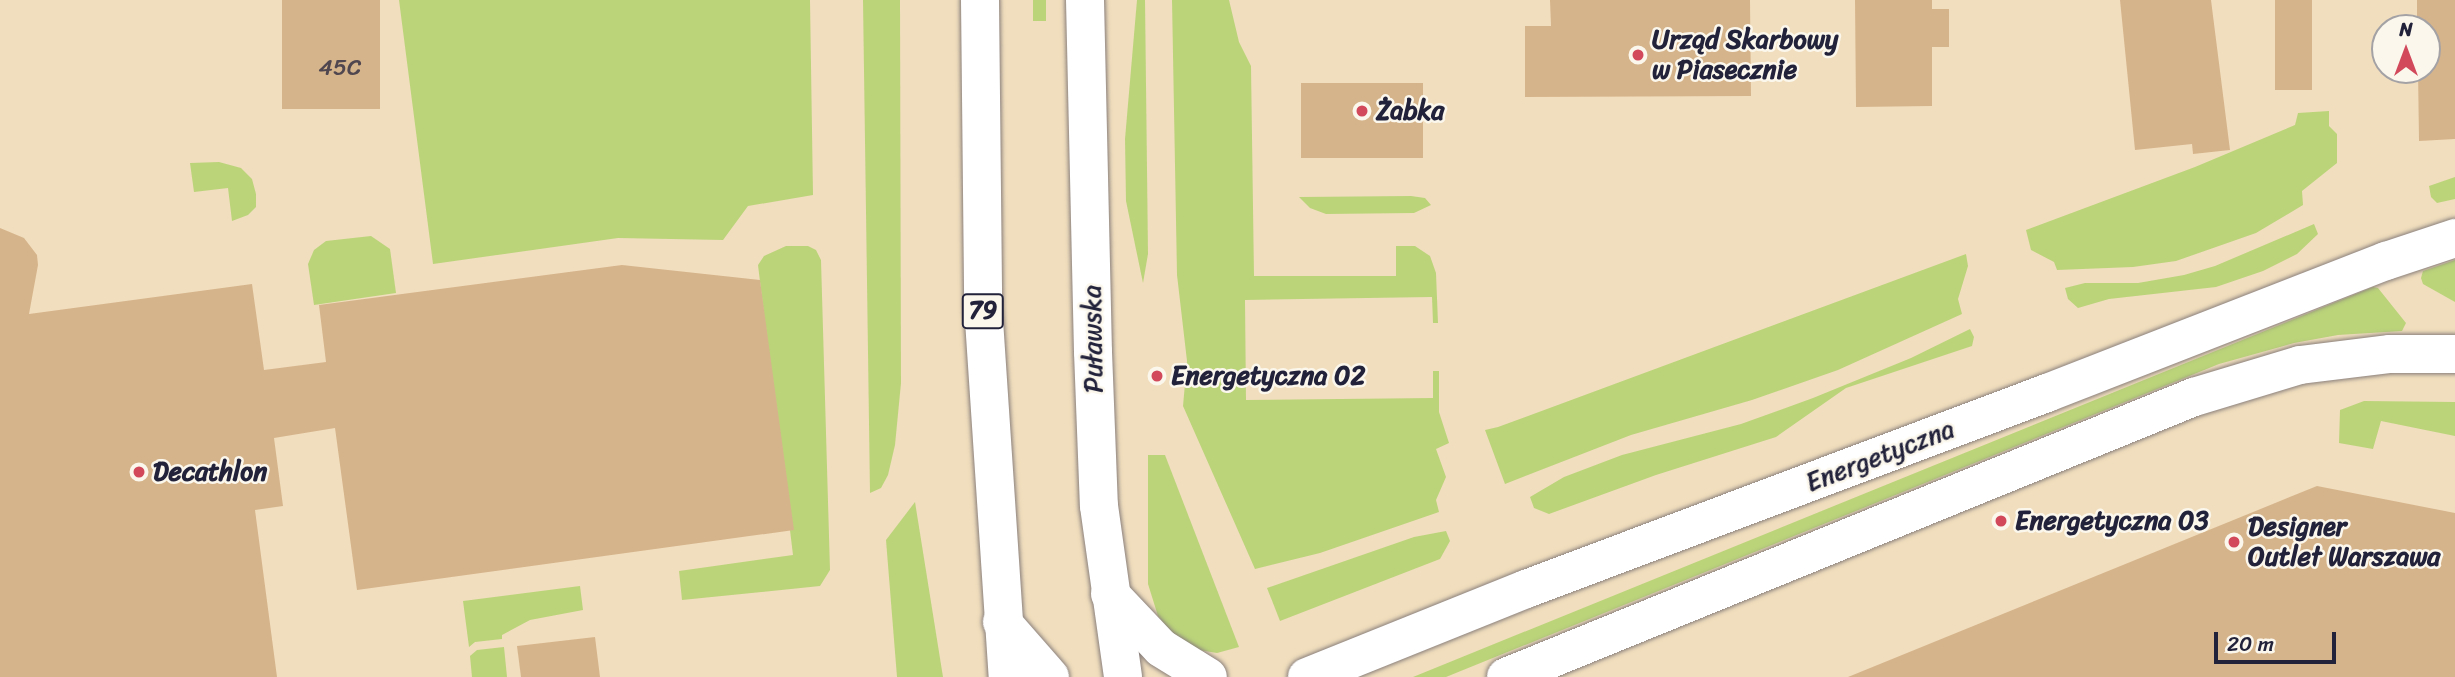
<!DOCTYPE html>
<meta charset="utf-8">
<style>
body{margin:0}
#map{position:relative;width:2455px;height:677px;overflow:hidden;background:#f1debe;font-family:Sriracha,sans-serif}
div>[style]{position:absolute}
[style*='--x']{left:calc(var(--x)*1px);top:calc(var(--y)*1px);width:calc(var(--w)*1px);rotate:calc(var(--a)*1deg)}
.green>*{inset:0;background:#bbd47a;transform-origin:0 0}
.building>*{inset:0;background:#d6b48b;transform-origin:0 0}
.roads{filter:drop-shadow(0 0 2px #8a807c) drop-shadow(0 0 2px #8a807c)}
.tertiary>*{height:38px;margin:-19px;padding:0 19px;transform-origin:19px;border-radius:19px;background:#fff}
.primary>*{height:38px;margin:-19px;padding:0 19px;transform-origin:19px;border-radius:19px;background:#fff}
.dots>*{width:19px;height:19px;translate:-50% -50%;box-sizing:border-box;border:4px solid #fbf7ec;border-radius:50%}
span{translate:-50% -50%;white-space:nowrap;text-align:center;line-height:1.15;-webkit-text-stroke:5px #fbf7ec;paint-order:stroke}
.number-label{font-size:23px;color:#4f464f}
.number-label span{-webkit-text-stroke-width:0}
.shield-label span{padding:2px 5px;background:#fbf7ec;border:2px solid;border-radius:5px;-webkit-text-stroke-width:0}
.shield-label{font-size:24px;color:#22223b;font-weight:700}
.poi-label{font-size:26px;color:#22223b;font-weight:700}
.left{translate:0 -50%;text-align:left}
.street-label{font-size:26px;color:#22223b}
.north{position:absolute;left:2371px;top:14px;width:70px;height:70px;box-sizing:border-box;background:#fbf7ec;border:2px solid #a4a2a5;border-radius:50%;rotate:0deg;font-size:19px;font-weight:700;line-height:28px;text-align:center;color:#22223b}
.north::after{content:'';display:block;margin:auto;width:24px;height:32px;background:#d1495b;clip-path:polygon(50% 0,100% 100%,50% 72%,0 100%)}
.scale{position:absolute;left:2214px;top:632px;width:122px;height:32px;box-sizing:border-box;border:4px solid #22223b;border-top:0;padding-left:9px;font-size:21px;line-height:24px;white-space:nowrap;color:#22223b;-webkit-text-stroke:5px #fbf7ec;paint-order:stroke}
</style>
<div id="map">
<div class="green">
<div style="clip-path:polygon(399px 0,810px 0,813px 195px,748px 206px,723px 240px,618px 238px,433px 264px)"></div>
<div style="clip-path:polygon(863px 0,900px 0,901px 383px,895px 445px,888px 475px,881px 488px,870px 493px)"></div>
<div style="left:1033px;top:0;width:13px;height:21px"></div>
<div style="clip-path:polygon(1137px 0,1145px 0,1148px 254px,1143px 283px,1126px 201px,1125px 139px)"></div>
<div style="clip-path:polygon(1172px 0,1229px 0,1239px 42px,1251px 66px,1254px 276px,1396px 276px,1396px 246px,1415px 246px,1430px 256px,1436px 273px,1438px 323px,1433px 323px,1432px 297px,1245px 300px,1246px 400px,1433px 398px,1433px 371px,1439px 371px,1439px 412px,1449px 443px,1436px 449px,1446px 477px,1436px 500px,1439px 512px,1320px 553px,1255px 569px,1183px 406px,1187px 361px,1177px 275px)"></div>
<div style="clip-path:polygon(2329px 111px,2329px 126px,2337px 134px,2337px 163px,2302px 191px,2303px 205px,2256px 233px,2176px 261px,2133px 267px,2057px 270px,2054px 262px,2031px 250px,2026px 230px,2195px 167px,2295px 125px,2298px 113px)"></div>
<div style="clip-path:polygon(219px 162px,241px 168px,252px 179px,256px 194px,256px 207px,248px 215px,232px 221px,228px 188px,194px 192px,190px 163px)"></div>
<div style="clip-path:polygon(2455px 177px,2455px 199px,2437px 203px,2431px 197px,2429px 186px)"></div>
<div style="clip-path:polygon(1411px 196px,1425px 198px,1431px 205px,1414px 213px,1326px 214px,1310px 208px,1299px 197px)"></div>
<div style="clip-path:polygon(2314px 224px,2318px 234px,2297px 254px,2263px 271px,2216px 287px,2109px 299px,2078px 308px,2068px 299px,2065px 288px,2085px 283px,2138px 283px,2184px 275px,2215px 266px)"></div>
<div style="clip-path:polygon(371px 236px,390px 249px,396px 293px,314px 305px,308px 264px,314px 250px,326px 241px)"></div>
<div style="clip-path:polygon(786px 246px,808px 246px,816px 250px,821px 260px,830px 570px,820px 586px,682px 600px,679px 571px,793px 555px,758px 265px,764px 256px)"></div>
<div style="clip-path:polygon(1966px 254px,1968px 266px,1958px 299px,1962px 314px,1838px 370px,1752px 400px,1631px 435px,1505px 484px,1485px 430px,1498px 427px)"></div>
<div style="clip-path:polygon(2455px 260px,2455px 302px,2423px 284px,2421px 278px,2423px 271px)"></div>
<div style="clip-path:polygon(2373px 287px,2378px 288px,2406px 323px,2402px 331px,2338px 335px,2294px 343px,2219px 364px,1446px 677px,1413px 677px)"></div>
<div style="clip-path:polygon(1970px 329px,1974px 337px,1972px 346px,1846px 388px,1776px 437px,1656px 475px,1549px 514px,1534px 508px,1530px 497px,1564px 477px,1622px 455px,1741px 424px,1813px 398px,1911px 358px)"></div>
<div style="clip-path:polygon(2364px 401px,2455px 402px,2455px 436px,2381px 421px,2373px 449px,2339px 443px,2340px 410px)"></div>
<div style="clip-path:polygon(1148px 455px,1165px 455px,1239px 647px,1217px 653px,1199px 650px,1173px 634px,1158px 616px,1148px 584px)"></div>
<div style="clip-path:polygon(915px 502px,943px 677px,897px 677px,886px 540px)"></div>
<div style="clip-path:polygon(1446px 531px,1450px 541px,1440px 559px,1280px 621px,1267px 588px,1414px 537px)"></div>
<div style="clip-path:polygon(580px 586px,583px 610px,530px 620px,502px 635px,502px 639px,475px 642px,469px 647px,463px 601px)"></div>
<div style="clip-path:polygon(504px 647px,507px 677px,472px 677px,470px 656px,477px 650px)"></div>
</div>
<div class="building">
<div style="left:282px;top:0;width:98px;height:109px"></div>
<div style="clip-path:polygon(1550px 0,1750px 0,1751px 96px,1525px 97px,1525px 26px,1551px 26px)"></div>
<div style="clip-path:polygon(1855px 0,1932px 0,1932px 9px,1949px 9px,1949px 47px,1932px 47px,1932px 106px,1856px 107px)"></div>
<div style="clip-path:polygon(2120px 0,2211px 0,2230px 150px,2193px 154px,2192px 144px,2135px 150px)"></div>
<div style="left:2275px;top:0;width:37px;height:90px"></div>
<div style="clip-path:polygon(2417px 0,2455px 0,2455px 139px,2419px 141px,2418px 70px,2427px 70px,2427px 28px,2417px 28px)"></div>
<div style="left:1301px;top:83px;width:122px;height:75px"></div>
<div style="clip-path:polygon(0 228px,24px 238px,37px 255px,38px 265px,29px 314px,252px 284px,264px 370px,326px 362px,319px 305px,622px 265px,760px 280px,794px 530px,357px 590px,335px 428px,274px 438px,283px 506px,255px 510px,277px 677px,0 677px)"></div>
<div style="clip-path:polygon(2317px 486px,2455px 513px,2455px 677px,1848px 677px)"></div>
<div style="clip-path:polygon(595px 637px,600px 677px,521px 677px,517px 646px)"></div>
</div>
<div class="roads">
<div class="tertiary">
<div style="--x:1307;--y:677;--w:236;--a:-21.9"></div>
<div style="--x:1526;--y:589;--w:557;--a:-20.62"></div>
<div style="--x:2047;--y:393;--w:364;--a:-21.3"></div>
<div style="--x:2386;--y:261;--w:73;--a:-18.4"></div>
<div style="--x:1506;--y:677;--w:743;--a:-22.15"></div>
<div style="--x:2194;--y:397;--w:111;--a:-16.8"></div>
<div style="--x:2300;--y:365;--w:91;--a:-7"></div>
<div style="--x:2390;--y:354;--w:65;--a:0"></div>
</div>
<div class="primary">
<div style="--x:980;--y:0;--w:305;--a:89.4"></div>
<div style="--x:983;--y:305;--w:373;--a:86.2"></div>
<div style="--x:1085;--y:0;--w:352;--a:88.7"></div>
<div style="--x:1093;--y:352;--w:154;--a:87.8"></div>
<div style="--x:1099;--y:506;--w:173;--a:82"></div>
<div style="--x:1110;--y:594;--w:74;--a:46.6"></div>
<div style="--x:1161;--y:648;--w:55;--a:31.7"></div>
<div style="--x:1002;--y:622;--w:73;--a:48.9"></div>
</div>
</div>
<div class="dots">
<div style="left:1638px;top:55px;background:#d1495b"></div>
<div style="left:1362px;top:111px;background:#d1495b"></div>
<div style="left:1157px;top:376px;background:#d1495b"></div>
<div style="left:139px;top:472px;background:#d1495b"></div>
<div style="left:2001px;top:521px;background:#d1495b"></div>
<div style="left:2234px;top:542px;background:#d1495b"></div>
</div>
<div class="number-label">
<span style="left:340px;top:68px">45C</span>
</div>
<div class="shield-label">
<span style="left:983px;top:311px">79</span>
</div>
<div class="poi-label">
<span class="left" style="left:1652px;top:55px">Urząd Skarbowy<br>w Piasecznie</span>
<span class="left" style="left:1376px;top:111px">Żabka</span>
<span class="left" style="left:1171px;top:376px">Energetyczna 02</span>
<span class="left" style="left:153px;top:472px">Decathlon</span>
<span class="left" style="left:2015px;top:521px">Energetyczna 03</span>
<span class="left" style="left:2248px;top:542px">Designer<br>Outlet Warszawa</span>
</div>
<div class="street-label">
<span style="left:1093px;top:339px;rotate:-91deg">Puławska</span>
<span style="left:1880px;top:456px;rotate:-21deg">Energetyczna</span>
</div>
<div class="north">N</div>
<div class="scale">20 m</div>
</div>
